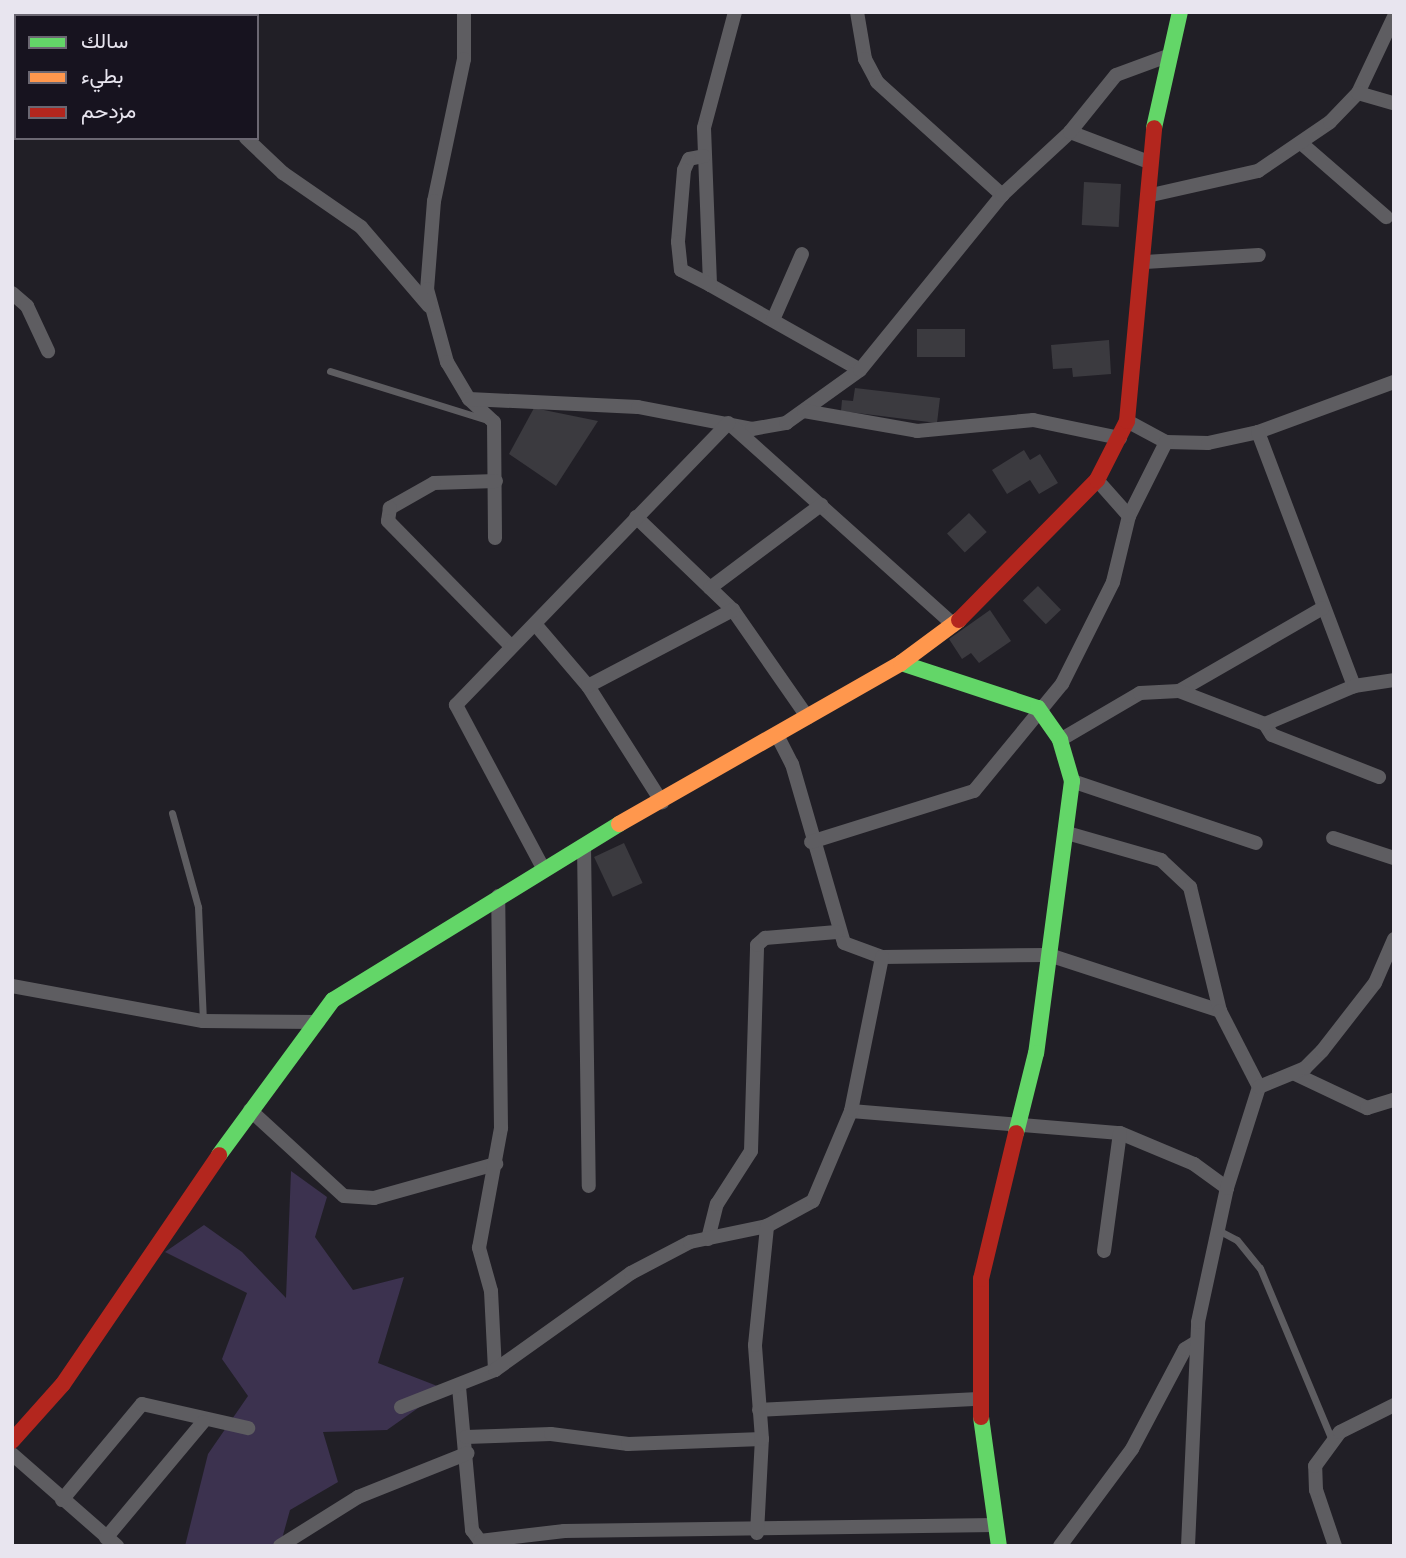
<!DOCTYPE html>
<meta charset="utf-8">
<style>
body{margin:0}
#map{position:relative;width:1406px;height:1558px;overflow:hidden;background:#211f26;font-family:"Times New Roman",Vazirmatn,serif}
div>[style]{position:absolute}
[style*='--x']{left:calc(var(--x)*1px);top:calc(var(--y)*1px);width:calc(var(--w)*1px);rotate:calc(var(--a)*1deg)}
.green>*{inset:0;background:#3c324f}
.building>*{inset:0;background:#3b3a3f;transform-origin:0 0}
.lane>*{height:7px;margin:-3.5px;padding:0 3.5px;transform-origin:3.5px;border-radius:3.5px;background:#5e5d61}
.street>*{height:14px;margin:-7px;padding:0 7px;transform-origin:7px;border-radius:7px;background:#5e5d61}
.fast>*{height:16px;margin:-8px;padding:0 8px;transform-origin:8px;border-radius:8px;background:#63d668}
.slow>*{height:16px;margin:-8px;padding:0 8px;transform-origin:8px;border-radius:8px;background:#ff974d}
.jam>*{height:16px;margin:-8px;padding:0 8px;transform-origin:8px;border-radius:8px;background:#b3261e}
span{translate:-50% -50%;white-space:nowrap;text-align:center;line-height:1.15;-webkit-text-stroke:7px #17131f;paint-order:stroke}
.frame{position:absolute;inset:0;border:14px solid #e8e5ef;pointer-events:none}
.legend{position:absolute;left:14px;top:14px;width:245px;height:126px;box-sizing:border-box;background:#17131f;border:2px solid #6b6772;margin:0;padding:9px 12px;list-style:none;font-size:21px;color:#e8e5ef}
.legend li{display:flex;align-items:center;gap:14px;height:35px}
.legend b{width:35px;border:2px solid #6b6772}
</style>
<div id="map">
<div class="green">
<div style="clip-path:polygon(291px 1171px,327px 1197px,315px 1237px,353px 1290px,404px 1277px,378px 1363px,445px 1389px,387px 1430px,323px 1432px,338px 1482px,290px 1510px,280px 1546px,185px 1546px,208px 1454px,248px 1396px,222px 1359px,247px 1293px,165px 1252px,204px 1225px,242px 1252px,286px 1298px)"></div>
</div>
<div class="building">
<div style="left:1084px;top:182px;width:37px;height:43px;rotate:3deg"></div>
<div style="left:917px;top:329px;width:48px;height:28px"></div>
<div style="clip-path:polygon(1109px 340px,1111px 374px,1073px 377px,1072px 368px,1053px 369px,1051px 345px)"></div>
<div style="clip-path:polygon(855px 388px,940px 398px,937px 423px,841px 411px,842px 400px,853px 401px)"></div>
<div style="clip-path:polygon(534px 408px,598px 421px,556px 486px,509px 454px)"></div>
<div style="clip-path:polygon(1024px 450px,1030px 460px,1040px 454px,1058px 483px,1039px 494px,1030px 480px,1007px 494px,992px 470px)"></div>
<div style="left:969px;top:513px;width:26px;height:30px;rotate:47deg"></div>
<div style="left:1038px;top:586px;width:33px;height:21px;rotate:46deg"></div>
<div style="clip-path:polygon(990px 610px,1011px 641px,979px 663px,971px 653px,962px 659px,949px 639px)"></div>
<div style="left:624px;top:843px;width:44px;height:33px;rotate:65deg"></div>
</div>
<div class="lane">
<div style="--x:330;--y:371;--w:164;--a:17.3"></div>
<div style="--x:172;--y:813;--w:98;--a:74.5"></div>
<div style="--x:198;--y:907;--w:114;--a:87.5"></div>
<div style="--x:1218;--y:1230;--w:21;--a:28"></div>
<div style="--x:1237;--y:1240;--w:36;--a:51"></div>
<div style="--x:1260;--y:1268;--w:186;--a:67.3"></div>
</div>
<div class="street">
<div style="--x:162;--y:12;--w:4;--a:63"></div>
<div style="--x:464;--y:12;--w:47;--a:90"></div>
<div style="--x:464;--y:59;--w:145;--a:101.9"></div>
<div style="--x:434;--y:201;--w:88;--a:94.5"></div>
<div style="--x:427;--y:289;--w:76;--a:74.7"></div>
<div style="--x:447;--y:362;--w:43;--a:59.3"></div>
<div style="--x:469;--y:399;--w:34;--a:43"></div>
<div style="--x:494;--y:422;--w:116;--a:89.5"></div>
<div style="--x:735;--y:12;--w:120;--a:105"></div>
<div style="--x:704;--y:128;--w:157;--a:87.8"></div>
<div style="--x:710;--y:285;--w:172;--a:29.5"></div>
<div style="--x:857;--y:12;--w:48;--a:80.3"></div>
<div style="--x:865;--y:59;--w:26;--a:62"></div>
<div style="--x:877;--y:82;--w:169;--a:42.1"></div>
<div style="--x:1358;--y:93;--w:84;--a:-64.7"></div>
<div style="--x:1070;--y:132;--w:85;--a:20.8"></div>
<div style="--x:246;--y:138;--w:51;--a:43.4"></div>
<div style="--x:283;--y:173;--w:95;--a:34.7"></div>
<div style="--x:361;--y:227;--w:104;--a:49.3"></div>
<div style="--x:1301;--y:143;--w:113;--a:41"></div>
<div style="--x:704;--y:156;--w:15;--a:169"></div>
<div style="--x:689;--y:159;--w:12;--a:114"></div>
<div style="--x:684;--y:170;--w:72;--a:94.8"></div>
<div style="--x:678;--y:242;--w:28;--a:84"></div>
<div style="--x:681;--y:270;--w:33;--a:27"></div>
<div style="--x:1147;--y:196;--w:114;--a:-12.7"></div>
<div style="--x:1258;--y:171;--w:87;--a:-34.2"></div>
<div style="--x:1330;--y:122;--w:40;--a:-46"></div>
<div style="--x:1358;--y:93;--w:37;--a:16"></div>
<div style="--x:1145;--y:262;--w:114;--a:-3.5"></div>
<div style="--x:12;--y:293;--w:20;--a:41"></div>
<div style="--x:27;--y:306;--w:50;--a:65"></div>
<div style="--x:773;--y:320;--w:72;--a:-66.3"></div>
<div style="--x:469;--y:399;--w:169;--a:2.7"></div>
<div style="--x:638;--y:407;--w:116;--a:10.9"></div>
<div style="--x:752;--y:429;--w:35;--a:-10"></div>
<div style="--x:786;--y:423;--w:91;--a:-35.6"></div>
<div style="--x:860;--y:370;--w:225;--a:-50.9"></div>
<div style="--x:1002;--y:195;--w:93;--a:-42.8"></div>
<div style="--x:1070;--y:132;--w:73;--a:-51.1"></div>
<div style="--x:1116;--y:75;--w:52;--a:-20.2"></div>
<div style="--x:804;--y:411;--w:115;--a:10"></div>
<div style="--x:917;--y:431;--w:117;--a:-5.4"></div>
<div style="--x:1033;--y:420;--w:89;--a:11.7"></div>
<div style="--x:1127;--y:421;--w:44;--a:28.3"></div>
<div style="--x:1166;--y:442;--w:42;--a:1.4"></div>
<div style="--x:1208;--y:443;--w:51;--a:-12.4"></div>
<div style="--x:1258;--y:432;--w:145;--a:-20.2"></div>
<div style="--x:732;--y:426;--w:298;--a:41.9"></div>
<div style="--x:1258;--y:432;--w:272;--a:69.3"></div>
<div style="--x:496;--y:481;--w:62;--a:178.2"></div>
<div style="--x:434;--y:483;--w:51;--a:150.4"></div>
<div style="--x:390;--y:508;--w:13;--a:99"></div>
<div style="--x:388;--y:521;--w:175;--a:45.5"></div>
<div style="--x:1129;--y:516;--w:83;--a:-63.4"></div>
<div style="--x:636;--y:517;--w:134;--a:43.8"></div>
<div style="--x:733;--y:610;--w:131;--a:55.2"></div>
<div style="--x:710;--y:588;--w:139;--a:-36.8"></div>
<div style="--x:535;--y:624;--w:82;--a:49.5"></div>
<div style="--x:588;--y:686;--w:138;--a:57.5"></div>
<div style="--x:588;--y:686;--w:164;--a:-27.7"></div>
<div style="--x:1179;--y:691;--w:166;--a:-30"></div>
<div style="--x:1265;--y:724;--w:13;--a:58"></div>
<div style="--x:1272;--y:735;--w:115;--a:21.4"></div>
<div style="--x:778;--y:737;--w:30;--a:63"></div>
<div style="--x:792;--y:764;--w:186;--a:73.8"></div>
<div style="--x:844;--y:943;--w:40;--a:20.2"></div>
<div style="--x:882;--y:957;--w:167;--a:-0.7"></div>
<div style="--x:1049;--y:955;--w:180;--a:18.1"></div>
<div style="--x:1060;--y:740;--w:93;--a:-30.4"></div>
<div style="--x:1140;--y:693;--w:39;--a:-3"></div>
<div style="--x:1179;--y:691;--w:92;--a:21"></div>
<div style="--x:1265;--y:724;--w:97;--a:-23.1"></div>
<div style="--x:1354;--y:686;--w:40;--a:-8.5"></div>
<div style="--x:1072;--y:781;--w:194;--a:18.6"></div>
<div style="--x:1067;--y:833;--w:98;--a:16"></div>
<div style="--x:1161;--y:860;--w:40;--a:43"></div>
<div style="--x:1190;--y:887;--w:128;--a:76.4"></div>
<div style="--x:1220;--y:1011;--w:85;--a:62.8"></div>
<div style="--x:1333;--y:838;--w:64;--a:18.2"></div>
<div style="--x:811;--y:842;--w:171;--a:-17.4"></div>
<div style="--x:974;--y:791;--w:139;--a:-50.6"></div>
<div style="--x:1062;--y:684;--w:114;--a:-63.4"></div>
<div style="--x:1113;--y:582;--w:68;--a:-76.4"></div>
<div style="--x:1129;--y:516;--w:48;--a:-131.6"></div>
<div style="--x:584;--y:846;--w:340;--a:89.2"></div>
<div style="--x:543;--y:868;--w:185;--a:-118.1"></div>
<div style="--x:456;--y:705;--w:392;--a:-46"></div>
<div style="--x:12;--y:986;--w:194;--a:10.4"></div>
<div style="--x:203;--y:1021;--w:115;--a:0.5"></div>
<div style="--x:1295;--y:1074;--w:80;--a:25.3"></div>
<div style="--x:1367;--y:1108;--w:28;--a:-17"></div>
<div style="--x:250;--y:1110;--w:127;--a:42.5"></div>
<div style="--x:344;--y:1196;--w:30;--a:4"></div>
<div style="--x:374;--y:1198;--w:127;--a:-15.6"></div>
<div style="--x:851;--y:1111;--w:270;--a:4.7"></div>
<div style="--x:1120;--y:1133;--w:80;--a:22.7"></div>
<div style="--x:1194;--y:1164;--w:41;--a:36"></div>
<div style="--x:708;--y:1239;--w:36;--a:-76"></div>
<div style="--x:717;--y:1204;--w:63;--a:-57.3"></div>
<div style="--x:751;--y:1151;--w:206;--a:-88.3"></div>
<div style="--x:757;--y:945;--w:11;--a:-41"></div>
<div style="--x:765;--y:938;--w:72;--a:-4.8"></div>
<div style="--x:1104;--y:1251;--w:119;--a:-82.3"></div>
<div style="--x:495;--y:1370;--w:79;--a:-92.9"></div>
<div style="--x:491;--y:1291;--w:45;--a:-105.6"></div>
<div style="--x:479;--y:1248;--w:122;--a:-79.6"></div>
<div style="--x:501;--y:1128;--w:232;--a:-90.7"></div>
<div style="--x:459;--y:1387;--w:144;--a:84.8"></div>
<div style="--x:472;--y:1530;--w:14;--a:54"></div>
<div style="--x:480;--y:1541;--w:85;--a:-6.8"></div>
<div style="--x:564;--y:1531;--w:431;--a:-0.8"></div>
<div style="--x:401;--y:1407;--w:101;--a:-21.5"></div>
<div style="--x:495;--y:1370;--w:167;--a:-35.5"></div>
<div style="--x:631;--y:1273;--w:67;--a:-27.7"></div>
<div style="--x:690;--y:1242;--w:79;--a:-11.7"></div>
<div style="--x:767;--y:1226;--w:52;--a:-28.5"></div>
<div style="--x:813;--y:1201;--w:98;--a:-67.1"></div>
<div style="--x:851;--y:1111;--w:157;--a:-78.6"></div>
<div style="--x:759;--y:1410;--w:220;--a:-2.9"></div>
<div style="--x:466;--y:1437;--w:85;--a:-2"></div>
<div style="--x:551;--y:1434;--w:78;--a:7.4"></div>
<div style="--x:628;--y:1444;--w:134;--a:-2.1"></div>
<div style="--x:12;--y:1454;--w:140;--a:41.2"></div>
<div style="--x:62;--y:1500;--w:125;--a:-50.2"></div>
<div style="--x:142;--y:1404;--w:109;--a:12.8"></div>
<div style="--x:757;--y:1533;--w:94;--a:-87"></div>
<div style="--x:762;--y:1439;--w:94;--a:-94.3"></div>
<div style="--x:755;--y:1345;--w:120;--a:-84.2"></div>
<div style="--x:106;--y:1538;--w:151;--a:-50.1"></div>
<div style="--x:280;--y:1546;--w:92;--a:-32.1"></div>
<div style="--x:358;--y:1497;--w:118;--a:-21.8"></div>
<div style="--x:1060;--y:1546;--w:121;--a:-53.4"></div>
<div style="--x:1132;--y:1449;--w:113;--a:-62.1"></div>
<div style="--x:1185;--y:1349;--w:12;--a:-31"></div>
<div style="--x:1188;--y:1546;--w:224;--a:-87.4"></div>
<div style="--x:1198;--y:1322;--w:137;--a:-77.8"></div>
<div style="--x:1227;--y:1188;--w:106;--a:-72.4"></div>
<div style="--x:1259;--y:1087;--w:50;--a:-22.4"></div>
<div style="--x:1305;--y:1068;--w:24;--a:-45"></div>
<div style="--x:1322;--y:1051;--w:86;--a:-52.1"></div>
<div style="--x:1375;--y:983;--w:48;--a:-66.6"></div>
<div style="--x:1335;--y:1546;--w:59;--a:-108.7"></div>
<div style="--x:1316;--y:1490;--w:24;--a:-92"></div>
<div style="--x:1315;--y:1466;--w:42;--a:-53.7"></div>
<div style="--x:1340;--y:1432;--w:60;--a:-26.6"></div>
</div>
<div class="fast">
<div style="--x:1154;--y:128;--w:119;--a:-77.4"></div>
<div style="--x:901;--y:663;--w:144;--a:18.2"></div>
<div style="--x:1038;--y:708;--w:39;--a:55"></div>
<div style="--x:1060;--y:740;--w:43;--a:73.7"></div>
<div style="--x:1072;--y:781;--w:274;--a:97.5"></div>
<div style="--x:1036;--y:1053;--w:82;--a:104"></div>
<div style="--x:219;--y:1155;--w:192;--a:-53.7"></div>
<div style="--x:333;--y:1000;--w:336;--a:-31.6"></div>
<div style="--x:981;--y:1417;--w:130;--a:82.1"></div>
</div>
<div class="slow">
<div style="--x:619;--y:824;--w:325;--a:-29.7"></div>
<div style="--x:901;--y:663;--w:72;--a:-36.6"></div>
</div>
<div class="jam">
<div style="--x:959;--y:620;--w:197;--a:-45.4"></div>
<div style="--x:1097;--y:480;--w:66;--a:-63"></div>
<div style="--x:1127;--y:421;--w:294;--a:-84.7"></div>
<div style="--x:981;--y:1417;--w:138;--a:-90"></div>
<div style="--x:981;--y:1279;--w:150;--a:-76.5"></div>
<div style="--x:12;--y:1441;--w:76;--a:-48.2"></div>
<div style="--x:63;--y:1384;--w:277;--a:-55.7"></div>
</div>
<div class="frame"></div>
<ul class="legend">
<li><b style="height:9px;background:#63d668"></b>سالك</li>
<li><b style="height:9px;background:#ff974d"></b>بطيء</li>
<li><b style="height:9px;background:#b3261e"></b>مزدحم</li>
</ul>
</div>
